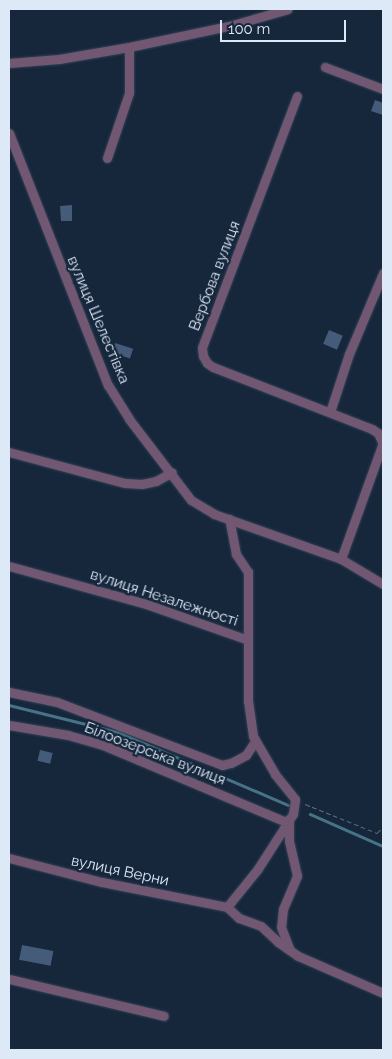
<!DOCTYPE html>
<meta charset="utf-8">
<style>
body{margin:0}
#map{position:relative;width:392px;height:1059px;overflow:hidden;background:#16273c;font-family:Raleway,sans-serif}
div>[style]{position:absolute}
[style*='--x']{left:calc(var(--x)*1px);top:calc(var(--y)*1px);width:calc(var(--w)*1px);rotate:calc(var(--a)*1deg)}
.stream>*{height:2.5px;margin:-1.25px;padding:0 1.25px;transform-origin:1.25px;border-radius:1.25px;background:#467385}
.building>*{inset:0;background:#445c7a;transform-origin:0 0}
.path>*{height:1px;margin-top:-0.5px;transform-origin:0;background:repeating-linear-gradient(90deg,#627183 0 5px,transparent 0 7.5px)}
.roads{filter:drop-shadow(0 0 1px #324256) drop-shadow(0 0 1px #324256)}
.minor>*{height:9px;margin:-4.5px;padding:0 4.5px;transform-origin:4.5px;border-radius:4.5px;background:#715772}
span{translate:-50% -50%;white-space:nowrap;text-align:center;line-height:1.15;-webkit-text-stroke:4.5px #16273c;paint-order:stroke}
.street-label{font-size:15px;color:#dee9f7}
.frame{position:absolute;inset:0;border:10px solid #dee9f7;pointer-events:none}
.scale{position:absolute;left:220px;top:20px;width:126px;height:22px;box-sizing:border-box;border:2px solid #dee9f7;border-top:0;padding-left:6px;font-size:15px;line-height:18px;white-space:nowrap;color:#dee9f7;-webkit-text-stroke:4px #16273c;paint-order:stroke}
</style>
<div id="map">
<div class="stream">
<div style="--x:9;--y:705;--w:112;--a:13.9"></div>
<div style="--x:118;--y:732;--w:185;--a:23.2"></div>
<div style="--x:310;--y:814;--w:80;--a:23.7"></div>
</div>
<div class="building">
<div style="clip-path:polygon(375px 100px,383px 103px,383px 115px,371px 111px)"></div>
<div style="clip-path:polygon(72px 205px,72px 221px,61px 221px,60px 206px)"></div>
<div style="left:329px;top:330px;width:15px;height:15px;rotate:23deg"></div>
<div style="left:115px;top:343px;width:19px;height:10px;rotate:18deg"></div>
<div style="left:40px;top:750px;width:13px;height:11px;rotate:13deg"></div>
<div style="left:22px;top:945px;width:32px;height:15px;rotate:11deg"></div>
</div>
<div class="path">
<div style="--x:305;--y:804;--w:78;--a:21.9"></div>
<div style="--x:377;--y:833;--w:8;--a:-45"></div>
</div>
<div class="roads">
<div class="minor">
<div style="--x:9;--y:63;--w:50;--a:-4.6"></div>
<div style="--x:59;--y:59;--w:71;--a:-9.7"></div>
<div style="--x:129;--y:47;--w:102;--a:-11.9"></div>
<div style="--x:229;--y:26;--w:61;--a:-16.1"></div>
<div style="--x:325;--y:67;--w:62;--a:20.8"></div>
<div style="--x:297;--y:96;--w:269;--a:110.7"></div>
<div style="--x:202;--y:348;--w:8;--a:83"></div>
<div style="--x:203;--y:356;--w:8;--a:60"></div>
<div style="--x:207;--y:363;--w:7;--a:34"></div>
<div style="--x:213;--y:367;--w:171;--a:21.3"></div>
<div style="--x:372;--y:429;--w:7;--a:34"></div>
<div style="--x:378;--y:433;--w:12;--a:66"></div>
<div style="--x:9;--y:133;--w:271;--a:68.6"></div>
<div style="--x:108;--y:385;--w:40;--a:58"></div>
<div style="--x:129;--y:419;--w:102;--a:52.6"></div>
<div style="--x:191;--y:500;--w:27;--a:31"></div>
<div style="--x:214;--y:514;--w:135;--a:19.5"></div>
<div style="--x:341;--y:559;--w:49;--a:30.8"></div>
<div style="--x:107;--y:158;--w:69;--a:-71.3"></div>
<div style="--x:129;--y:93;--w:46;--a:-90"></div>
<div style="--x:330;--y:412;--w:61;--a:-71.9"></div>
<div style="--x:349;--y:354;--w:88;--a:-67.2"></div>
<div style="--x:9;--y:452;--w:120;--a:15"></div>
<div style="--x:125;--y:483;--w:17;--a:3"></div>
<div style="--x:142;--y:484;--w:14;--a:-12"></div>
<div style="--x:156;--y:481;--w:18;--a:-29"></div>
<div style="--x:341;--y:559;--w:121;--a:-70.2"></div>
<div style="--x:9;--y:566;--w:142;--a:15.5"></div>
<div style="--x:146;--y:604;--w:108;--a:19.4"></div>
<div style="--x:248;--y:640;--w:68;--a:-90"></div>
<div style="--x:248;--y:572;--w:22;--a:-124"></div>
<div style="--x:236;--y:554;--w:36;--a:-101"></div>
<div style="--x:9;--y:692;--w:49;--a:11.8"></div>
<div style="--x:57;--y:702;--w:177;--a:20.9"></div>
<div style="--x:222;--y:765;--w:9;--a:-13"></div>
<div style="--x:231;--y:763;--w:17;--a:-28"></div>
<div style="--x:246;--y:755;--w:17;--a:-57"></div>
<div style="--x:9;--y:725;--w:60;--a:9.6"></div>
<div style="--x:68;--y:735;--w:36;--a:16"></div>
<div style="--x:103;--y:745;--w:199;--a:22.8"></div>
<div style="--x:289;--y:819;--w:22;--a:90"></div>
<div style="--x:289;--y:841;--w:36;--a:77"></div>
<div style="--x:297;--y:876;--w:36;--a:113"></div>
<div style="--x:283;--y:909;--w:18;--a:96"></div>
<div style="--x:281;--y:927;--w:25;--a:69"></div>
<div style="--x:9;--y:858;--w:96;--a:14.5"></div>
<div style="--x:102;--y:882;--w:127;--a:11.3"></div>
<div style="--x:227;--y:907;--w:48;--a:-51"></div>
<div style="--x:257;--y:870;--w:67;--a:-57.3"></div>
<div style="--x:293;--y:814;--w:15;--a:-82"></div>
<div style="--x:295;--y:799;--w:32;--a:-129"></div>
<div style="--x:275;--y:774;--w:44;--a:-120.1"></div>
<div style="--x:253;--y:736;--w:35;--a:-98"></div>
<div style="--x:248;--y:701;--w:61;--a:-90"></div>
<div style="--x:227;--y:907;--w:16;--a:43"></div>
<div style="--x:239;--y:918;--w:23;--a:20"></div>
<div style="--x:261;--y:926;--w:23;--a:43"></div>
<div style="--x:278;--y:942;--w:24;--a:35"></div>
<div style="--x:298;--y:956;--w:93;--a:23.5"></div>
<div style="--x:9;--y:979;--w:159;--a:13.4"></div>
</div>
</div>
<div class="street-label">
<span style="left:215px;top:276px;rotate:-69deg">Вербова вулиця</span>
<span style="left:98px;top:320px;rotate:67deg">вулиця Шелестівка</span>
<span style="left:164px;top:598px;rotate:18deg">вулиця Незалежності</span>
<span style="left:155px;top:754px;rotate:21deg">Білоозерська вулиця</span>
<span style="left:120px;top:871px;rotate:12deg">вулиця Верни</span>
</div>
<div class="frame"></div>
<div class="scale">100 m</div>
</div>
